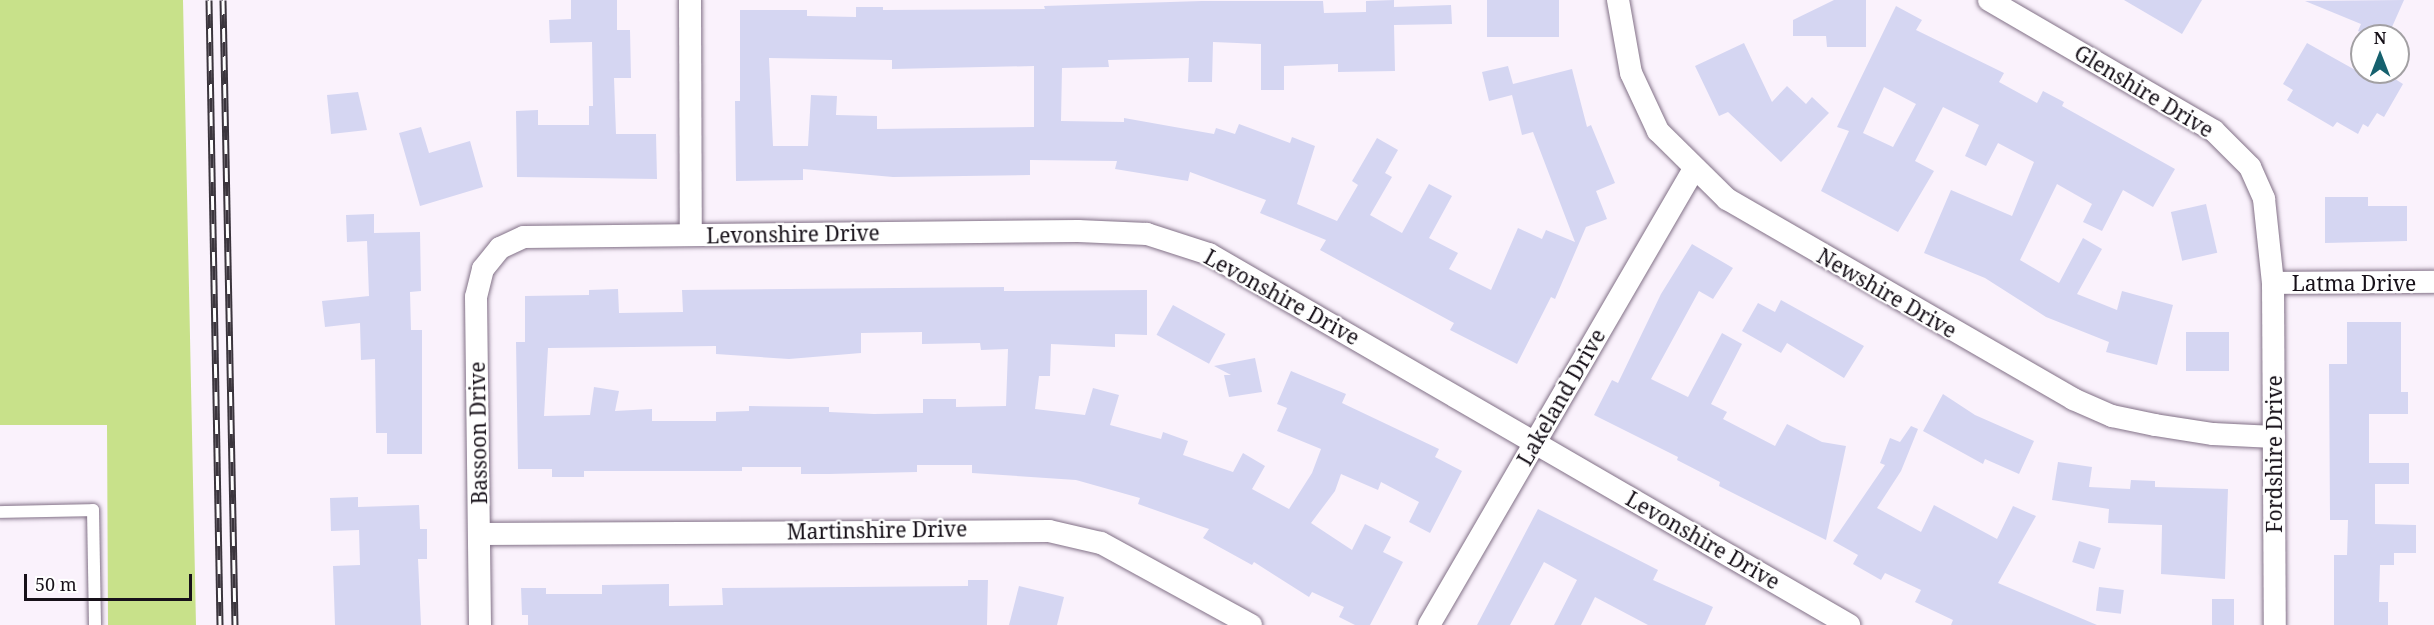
<!DOCTYPE html>
<style>
body{margin:0}
#map{position:relative;width:2434px;height:625px;overflow:hidden;background:#faf2fc;font-family:"Noto Serif",serif}
div>[style]{position:absolute}
[style*='--x']{left:calc(var(--x)*1px);top:calc(var(--y)*1px);width:calc(var(--w)*1px);rotate:calc(var(--a)*1deg)}
.green>*{inset:0;background:#c8e18a}
.building>*{inset:0;background:#d5d6f2;transform-origin:0 0}
.roads{filter:drop-shadow(0 0 2px #827187) drop-shadow(0 0 2px #827187)}
.lane>*{height:12px;margin:-6px;padding:0 6px;transform-origin:6px;border-radius:6px;background:#fff}
.street>*{height:22px;margin:-11px;padding:0 11px;transform-origin:11px;border-radius:11px;background:#fff}
.rail>*{height:7px;margin-top:-3.5px;transform-origin:0;background:repeating-linear-gradient(90deg,#fff 0 14px,#3b353d 0 28px);box-sizing:border-box;border-block:2px solid #3b353d}
span{translate:-50% -50%;white-space:nowrap;text-align:center;line-height:1.15;-webkit-text-stroke:4.5px #fff;paint-order:stroke}
.street-label{font-size:21px;color:#171119}
.north{position:absolute;left:2350px;top:24px;width:60px;height:60px;box-sizing:border-box;background:#fff;border:2px solid #a2a0a3;border-radius:50%;rotate:0deg;font-size:16px;font-weight:700;line-height:24px;text-align:center;color:#171119}
.north::after{content:'';display:block;margin:auto;width:21px;height:27px;background:#16616e;clip-path:polygon(50% 0,100% 100%,50% 72%,0 100%)}
.scale{position:absolute;left:24px;top:574px;width:168px;height:27px;box-sizing:border-box;border:3px solid #171119;border-top:0;padding-left:8px;font-size:18px;line-height:21px;white-space:nowrap;color:#171119;-webkit-text-stroke:4px #fff;paint-order:stroke}
</style>
<div id="map">
<div class="green">
<div style="clip-path:polygon(0 0,183px 0,196px 625px,108px 625px,107px 425px,0 425px)"></div>
</div>
<div class="building">
<div style="clip-path:polygon(571px 0,617px 0,617px 30px,630px 30px,631px 78px,614px 78px,616px 134px,656px 134px,657px 179px,517px 177px,516px 111px,538px 110px,538px 125px,589px 125px,589px 106px,593px 106px,592px 42px,550px 43px,549px 20px,571px 19px)"></div>
<div style="clip-path:polygon(evenodd,1394px 0,1394px 7px,1451px 5px,1452px 24px,1394px 25px,1395px 71px,1338px 72px,1338px 64px,1284px 66px,1284px 90px,1261px 90px,1261px 44px,1213px 42px,1212px 82px,1188px 82px,1189px 58px,1108px 60px,1109px 67px,1062px 68px,1061px 121px,1124px 122px,1124px 118px,1214px 134px,1216px 128px,1235px 134px,1239px 124px,1290px 143px,1292px 137px,1315px 146px,1297px 204px,1337px 221px,1358px 185px,1352px 181px,1377px 138px,1398px 150px,1385px 173px,1392px 177px,1370px 215px,1402px 233px,1429px 184px,1452px 196px,1429px 238px,1458px 253px,1449px 269px,1491px 290px,1518px 228px,1542px 239px,1546px 230px,1575px 242px,1533px 132px,1522px 135px,1512px 95px,1489px 101px,1482px 72px,1508px 66px,1513px 84px,1572px 69px,1587px 127px,1591px 125px,1615px 183px,1596px 191px,1607px 219px,1586px 227px,1555px 299px,1551px 297px,1517px 364px,1450px 330px,1454px 323px,1320px 250px,1326px 240px,1260px 213px,1266px 200px,1190px 172px,1188px 181px,1115px 169px,1117px 161px,1030px 160px,1030px 175px,893px 177px,803px 169px,803px 180px,736px 181px,735px 101px,740px 101px,740px 10px,807px 10px,807px 16px,856px 17px,856px 7px,883px 7px,883px 10px,1045px 9px,1044px 6px,1202px 1px,1323px 1px,1324px 13px,1366px 12px,1366px 1px,1394px 0,769px 58px,892px 60px,892px 69px,1034px 66px,1034px 127px,877px 129px,877px 116px,836px 115px,837px 96px,811px 95px,808px 146px,773px 146px,769px 58px)"></div>
<div style="left:1487px;top:0;width:72px;height:37px"></div>
<div style="clip-path:polygon(1834px 0,1866px 0,1866px 47px,1827px 47px,1826px 36px,1793px 36px,1793px 20px)"></div>
<div style="clip-path:polygon(2124px 0,2202px 0,2182px 34px)"></div>
<div style="clip-path:polygon(2404px 0,2388px 36px,2370px 36px,2358px 31px,2361px 24px,2305px 1px)"></div>
<div style="clip-path:polygon(evenodd,1896px 6px,1922px 20px,1916px 30px,2004px 73px,1999px 82px,2037px 103px,2043px 91px,2064px 102px,2062px 106px,2175px 169px,2153px 207px,2123px 190px,2102px 231px,2083px 222px,2092px 204px,2057px 184px,2020px 260px,2059px 283px,2083px 238px,2102px 249px,2077px 294px,2117px 310px,2122px 291px,2173px 305px,2157px 365px,2106px 352px,2109px 342px,2046px 317px,1985px 278px,1924px 253px,1951px 190px,2012px 216px,2034px 162px,1998px 143px,1986px 166px,1965px 156px,1979px 125px,1943px 107px,1915px 161px,1934px 171px,1898px 232px,1821px 191px,1849px 131px,1837px 127px,1896px 6px,1884px 87px,1916px 104px,1893px 147px,1863px 133px,1884px 87px)"></div>
<div style="clip-path:polygon(1744px 43px,1772px 102px,1787px 86px,1806px 104px,1812px 97px,1829px 113px,1781px 162px,1728px 112px,1719px 116px,1695px 66px)"></div>
<div style="clip-path:polygon(2307px 43px,2357px 71px,2361px 64px,2362px 72px,2382px 76px,2384px 72px,2403px 84px,2384px 117px,2377px 113px,2368px 127px,2363px 124px,2358px 134px,2337px 122px,2333px 127px,2287px 100px,2293px 90px,2283px 84px)"></div>
<div style="clip-path:polygon(358px 92px,367px 130px,331px 134px,327px 95px)"></div>
<div style="clip-path:polygon(421px 127px,429px 153px,470px 141px,483px 187px,420px 206px,399px 133px)"></div>
<div style="clip-path:polygon(2325px 197px,2368px 197px,2368px 206px,2407px 206px,2407px 241px,2325px 243px)"></div>
<div style="left:2206px;top:204px;width:50px;height:36px;rotate:77deg"></div>
<div style="clip-path:polygon(374px 214px,374px 233px,420px 232px,421px 291px,410px 292px,411px 330px,422px 330px,422px 454px,387px 454px,387px 433px,376px 433px,375px 359px,361px 360px,360px 323px,325px 327px,322px 301px,369px 296px,367px 241px,347px 242px,346px 215px)"></div>
<div style="clip-path:polygon(1692px 244px,1733px 268px,1713px 299px,1699px 291px,1651px 379px,1688px 397px,1722px 333px,1742px 344px,1711px 404px,1727px 412px,1723px 419px,1775px 446px,1787px 424px,1822px 442px,1846px 446px,1826px 540px,1719px 486px,1720px 482px,1677px 460px,1678px 457px,1594px 415px,1612px 380px,1618px 383px,1661px 294px)"></div>
<div style="clip-path:polygon(evenodd,1004px 287px,1004px 291px,1147px 290px,1147px 335px,1115px 334px,1115px 347px,1051px 344px,1050px 376px,1039px 376px,1035px 409px,1085px 415px,1093px 388px,1119px 395px,1110px 425px,1161px 439px,1163px 432px,1188px 441px,1183px 455px,1233px 472px,1243px 453px,1265px 466px,1252px 489px,1289px 509px,1312px 473px,1321px 449px,1277px 431px,1287px 408px,1277px 404px,1291px 371px,1346px 394px,1342px 403px,1439px 449px,1435px 457px,1462px 471px,1430px 533px,1409px 522px,1419px 502px,1381px 482px,1378px 490px,1341px 474px,1335px 491px,1311px 523px,1352px 550px,1365px 524px,1391px 537px,1383px 552px,1403px 562px,1370px 625px,1355px 625px,1339px 617px,1344px 607px,1312px 592px,1309px 597px,1254px 562px,1252px 565px,1203px 538px,1209px 529px,1138px 504px,1140px 498px,1076px 480px,972px 473px,972px 465px,917px 465px,917px 472px,829px 474px,801px 474px,801px 467px,742px 467px,742px 471px,584px 471px,584px 477px,552px 477px,552px 469px,518px 469px,516px 342px,525px 342px,525px 296px,589px 295px,589px 290px,618px 289px,619px 313px,683px 312px,682px 290px,1004px 287px,922px 332px,922px 344px,980px 343px,981px 350px,1008px 349px,1006px 406px,956px 407px,956px 399px,923px 399px,923px 413px,874px 414px,829px 412px,829px 407px,749px 406px,749px 411px,716px 412px,716px 421px,652px 421px,652px 409px,615px 411px,619px 391px,594px 387px,590px 415px,544px 416px,548px 348px,716px 346px,716px 354px,789px 359px,861px 353px,861px 333px,922px 332px)"></div>
<div style="clip-path:polygon(1781px 300px,1864px 346px,1844px 378px,1787px 343px,1781px 353px,1742px 331px,1758px 303px,1775px 312px)"></div>
<div style="left:1173px;top:305px;width:60px;height:34px;rotate:29deg"></div>
<div style="clip-path:polygon(2347px 322px,2401px 322px,2401px 392px,2408px 392px,2408px 414px,2369px 414px,2369px 463px,2409px 463px,2409px 484px,2375px 484px,2375px 524px,2416px 525px,2416px 553px,2394px 553px,2394px 565px,2380px 565px,2379px 602px,2388px 602px,2388px 625px,2334px 625px,2334px 555px,2347px 555px,2348px 520px,2330px 520px,2329px 364px,2347px 364px)"></div>
<div style="left:2186px;top:332px;width:43px;height:39px"></div>
<div style="clip-path:polygon(1255px 358px,1262px 392px,1229px 397px,1224px 375px,1231px 375px,1214px 366px)"></div>
<div style="clip-path:polygon(1943px 394px,1975px 415px,2034px 441px,2019px 474px,1985px 459px,1983px 464px,1923px 431px)"></div>
<div style="clip-path:polygon(1911px 426px,1918px 429px,1901px 471px,1877px 508px,1921px 532px,1934px 505px,1997px 539px,2013px 506px,2036px 516px,1998px 583px,2097px 625px,1951px 625px,1953px 620px,1915px 602px,1921px 590px,1885px 573px,1881px 580px,1853px 564px,1858px 555px,1833px 541px,1885px 465px,1880px 463px,1890px 438px,1900px 442px)"></div>
<div style="clip-path:polygon(2058px 462px,2092px 467px,2089px 487px,2130px 489px,2131px 480px,2155px 481px,2155px 487px,2228px 489px,2225px 579px,2161px 574px,2162px 525px,2108px 523px,2109px 509px,2052px 500px)"></div>
<div style="clip-path:polygon(358px 497px,358px 507px,419px 505px,420px 529px,427px 529px,427px 559px,418px 559px,421px 625px,335px 625px,333px 566px,360px 565px,359px 530px,331px 531px,330px 498px)"></div>
<div style="clip-path:polygon(1538px 509px,1658px 570px,1653px 580px,1713px 607px,1705px 625px,1648px 625px,1595px 597px,1581px 625px,1554px 625px,1577px 580px,1544px 562px,1510px 625px,1477px 625px)"></div>
<div style="left:2079px;top:541px;width:23px;height:22px;rotate:18deg"></div>
<div style="clip-path:polygon(968px 580px,988px 580px,987px 625px,528px 625px,528px 615px,522px 615px,521px 588px,546px 588px,546px 594px,602px 594px,602px 585px,669px 584px,669px 606px,723px 605px,722px 588px,968px 586px)"></div>
<div style="clip-path:polygon(1019px 586px,1064px 597px,1057px 625px,1009px 625px)"></div>
<div style="left:2099px;top:587px;width:25px;height:24px;rotate:7deg"></div>
<div style="left:2212px;top:599px;width:22px;height:26px"></div>
</div>
<div class="roads">
<div class="lane">
<div style="--x:0;--y:512;--w:93;--a:-1.2"></div>
<div style="--x:93;--y:510;--w:115;--a:89"></div>
</div>
<div class="street">
<div style="--x:690;--y:0;--w:235;--a:89.8"></div>
<div style="--x:1618;--y:0;--w:74;--a:79.9"></div>
<div style="--x:1631;--y:73;--w:64;--a:65"></div>
<div style="--x:1658;--y:131;--w:97;--a:44.6"></div>
<div style="--x:1727;--y:199;--w:400;--a:30"></div>
<div style="--x:2073;--y:399;--w:43;--a:23.6"></div>
<div style="--x:2112;--y:416;--w:44;--a:11.8"></div>
<div style="--x:2155;--y:425;--w:59;--a:8.8"></div>
<div style="--x:2213;--y:434;--w:61;--a:2.8"></div>
<div style="--x:1989;--y:0;--w:260;--a:30.2"></div>
<div style="--x:2214;--y:131;--w:51;--a:45"></div>
<div style="--x:2250;--y:167;--w:35;--a:66"></div>
<div style="--x:2264;--y:199;--w:84;--a:83.9"></div>
<div style="--x:2273;--y:283;--w:342;--a:89.7"></div>
<div style="--x:2273;--y:283;--w:161;--a:-0.4"></div>
<div style="--x:480;--y:534;--w:569;--a:-0.3"></div>
<div style="--x:1049;--y:531;--w:53;--a:13"></div>
<div style="--x:1101;--y:543;--w:171;--a:28.7"></div>
<div style="--x:480;--y:625;--w:328;--a:-90.7"></div>
<div style="--x:476;--y:297;--w:29;--a:-76"></div>
<div style="--x:483;--y:269;--w:27;--a:-51"></div>
<div style="--x:500;--y:248;--w:26;--a:-25"></div>
<div style="--x:524;--y:237;--w:554;--a:-0.62"></div>
<div style="--x:1078;--y:231;--w:69;--a:2.5"></div>
<div style="--x:1147;--y:234;--w:65;--a:17.9"></div>
<div style="--x:1209;--y:254;--w:740;--a:30.1"></div>
<div style="--x:1429;--y:625;--w:527;--a:-59.84"></div>
</div>
</div>
<div class="rail">
<div style="--x:209;--y:0;--w:625;--a:88.99"></div>
<div style="--x:223;--y:0;--w:625;--a:88.9"></div>
</div>
<div class="street-label">
<span style="left:2144px;top:91px;rotate:31deg">Glenshire Drive</span>
<span style="left:793px;top:234px;rotate:-1deg">Levonshire Drive</span>
<span style="left:2354px;top:283px">Latma Drive</span>
<span style="left:1887px;top:293px;rotate:30deg">Newshire Drive</span>
<span style="left:1282px;top:297px;rotate:29deg">Levonshire Drive</span>
<span style="left:1561px;top:397px;rotate:-60deg">Lakeland Drive</span>
<span style="left:478px;top:433px;rotate:-91deg">Bassoon Drive</span>
<span style="left:2274px;top:454px;rotate:-90deg">Fordshire Drive</span>
<span style="left:877px;top:530px;rotate:-1deg">Martinshire Drive</span>
<span style="left:1703px;top:540px;rotate:30deg">Levonshire Drive</span>
</div>
<div class="north">N</div>
<div class="scale">50 m</div>
</div>
